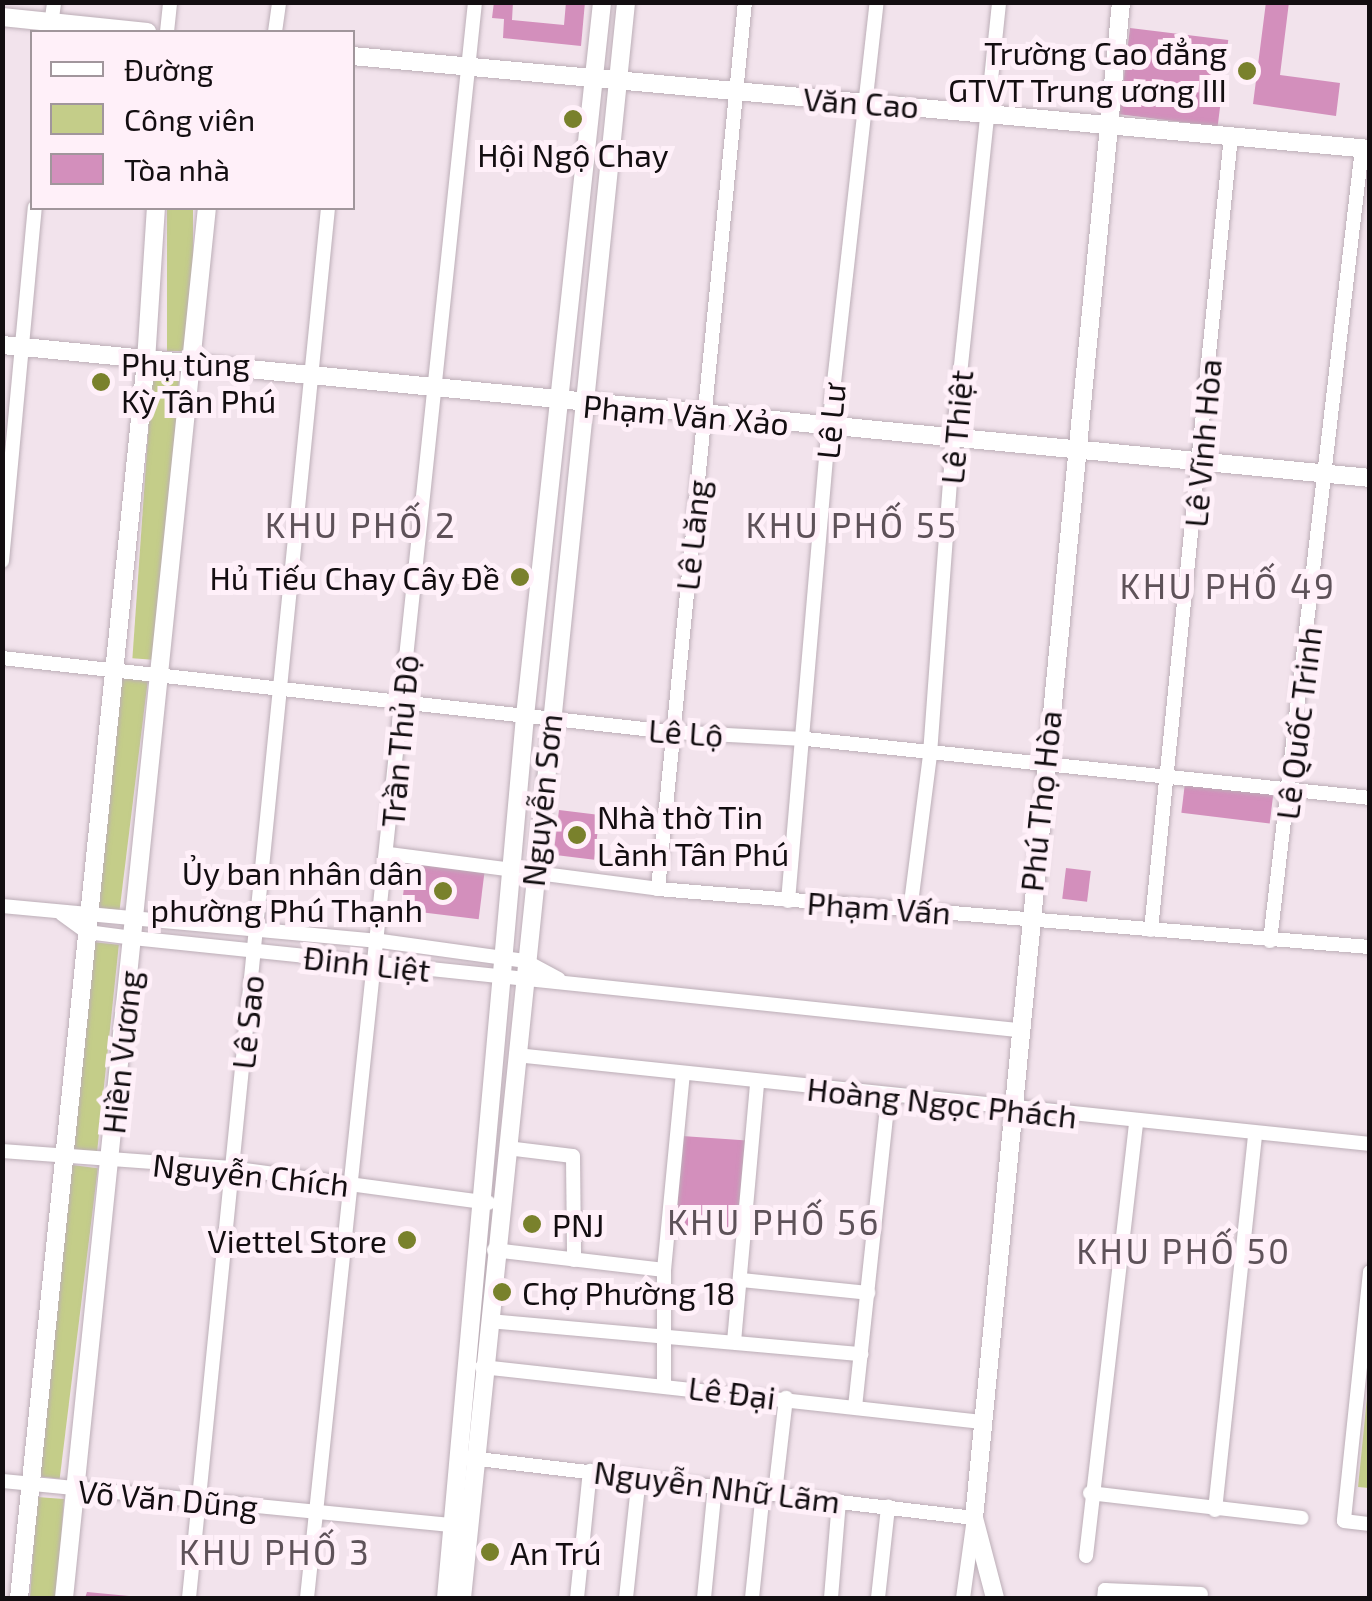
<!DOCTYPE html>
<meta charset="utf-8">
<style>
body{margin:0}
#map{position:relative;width:1372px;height:1601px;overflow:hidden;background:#f2e3ec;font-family:"Exo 2",sans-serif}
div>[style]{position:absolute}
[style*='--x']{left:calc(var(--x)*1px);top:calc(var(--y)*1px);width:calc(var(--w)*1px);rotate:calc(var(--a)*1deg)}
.green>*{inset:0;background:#c4cd89;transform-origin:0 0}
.building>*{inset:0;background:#d38fbc;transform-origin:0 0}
.roads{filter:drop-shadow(0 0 2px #bcaeb7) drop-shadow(0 0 2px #bcaeb7)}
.minor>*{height:14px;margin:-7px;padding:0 7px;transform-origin:7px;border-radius:7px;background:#fff}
.tertiary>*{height:18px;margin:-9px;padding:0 9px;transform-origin:9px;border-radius:9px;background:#fff}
.dots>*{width:28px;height:28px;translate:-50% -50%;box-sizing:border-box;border:5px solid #fff0f9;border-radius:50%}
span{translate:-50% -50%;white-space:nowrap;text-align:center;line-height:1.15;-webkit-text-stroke:10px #fff0f9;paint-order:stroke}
.poi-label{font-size:32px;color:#130e11}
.right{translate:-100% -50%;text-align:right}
.left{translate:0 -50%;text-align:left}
.street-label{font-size:32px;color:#130e11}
.neighbourhood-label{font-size:35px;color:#5e5259;letter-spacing:2.5px}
.frame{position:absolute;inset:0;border:5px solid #130e11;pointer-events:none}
.legend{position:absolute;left:30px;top:30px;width:325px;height:180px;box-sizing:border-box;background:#fff0f9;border:2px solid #a1969c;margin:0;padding:12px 18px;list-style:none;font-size:30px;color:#130e11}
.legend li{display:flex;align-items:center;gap:20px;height:50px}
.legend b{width:50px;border:2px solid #a1969c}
</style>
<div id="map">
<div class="green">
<div style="left:167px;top:208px;width:26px;height:143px"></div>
<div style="left:152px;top:378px;width:27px;height:281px;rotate:4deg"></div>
<div style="left:122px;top:677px;width:26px;height:232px;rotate:7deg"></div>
<div style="left:92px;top:942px;width:27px;height:208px;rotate:6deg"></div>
<div style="left:72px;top:1165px;width:26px;height:313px;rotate:7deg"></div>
<div style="clip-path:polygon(1369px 1377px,1369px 1488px,1358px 1487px)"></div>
<div style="left:37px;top:1497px;width:27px;height:101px;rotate:4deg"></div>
</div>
<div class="building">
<div style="clip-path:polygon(494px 2px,513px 2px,512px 20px,564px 25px,566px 2px,585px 2px,581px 46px,503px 38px,504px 19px,492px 18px)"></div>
<div style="clip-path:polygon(1266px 2px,1289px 2px,1280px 75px,1340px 83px,1336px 116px,1253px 104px)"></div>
<div style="left:1130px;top:28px;width:99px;height:87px;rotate:7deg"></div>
<div style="left:1185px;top:783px;width:89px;height:30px;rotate:7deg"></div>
<div style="left:559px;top:810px;width:41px;height:45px;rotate:7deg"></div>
<div style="left:407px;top:863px;width:78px;height:47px;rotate:7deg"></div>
<div style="left:1066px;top:868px;width:25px;height:31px;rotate:7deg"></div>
<div style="left:682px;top:1136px;width:65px;height:89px;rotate:4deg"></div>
<div style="clip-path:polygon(87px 1592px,129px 1596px,128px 1598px,85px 1598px)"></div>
</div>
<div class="roads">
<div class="minor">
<div style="--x:50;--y:32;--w:30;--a:-82"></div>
<div style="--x:167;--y:32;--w:30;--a:-84"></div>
<div style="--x:275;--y:32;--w:30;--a:-82"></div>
<div style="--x:2;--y:561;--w:355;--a:-84.7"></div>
<div style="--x:2;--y:658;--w:673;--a:6.31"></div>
<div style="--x:671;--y:732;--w:135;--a:3"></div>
<div style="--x:806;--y:739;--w:567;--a:5.97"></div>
<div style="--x:390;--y:854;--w:270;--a:7.4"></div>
<div style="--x:658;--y:889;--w:714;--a:4.66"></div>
<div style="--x:658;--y:889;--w:891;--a:-84.4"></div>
<div style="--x:788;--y:901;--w:476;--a:-85.1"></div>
<div style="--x:829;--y:427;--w:428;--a:-83.6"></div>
<div style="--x:2;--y:906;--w:381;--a:5.3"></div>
<div style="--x:381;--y:941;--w:145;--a:7.9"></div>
<div style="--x:525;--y:961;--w:38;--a:28"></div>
<div style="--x:910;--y:911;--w:158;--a:-82.7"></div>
<div style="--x:930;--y:754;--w:314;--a:-85.8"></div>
<div style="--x:953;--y:441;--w:441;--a:-84"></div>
<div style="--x:62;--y:914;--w:31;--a:36"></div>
<div style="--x:87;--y:932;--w:46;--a:7.4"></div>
<div style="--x:133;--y:938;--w:889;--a:5.94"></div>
<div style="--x:1151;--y:930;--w:799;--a:-84.25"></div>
<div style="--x:1270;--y:941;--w:798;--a:-83.38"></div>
<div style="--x:516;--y:1055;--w:859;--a:5.95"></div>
<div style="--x:507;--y:1148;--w:66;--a:6.9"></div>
<div style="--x:573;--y:1156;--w:104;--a:89.4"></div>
<div style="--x:2;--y:1151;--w:230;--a:4.2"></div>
<div style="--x:231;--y:1168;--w:260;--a:7.7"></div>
<div style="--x:494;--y:1250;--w:171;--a:6.7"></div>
<div style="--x:1370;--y:1272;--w:250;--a:96"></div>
<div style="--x:1344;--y:1521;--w:26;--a:7"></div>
<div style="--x:741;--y:1280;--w:128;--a:5.8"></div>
<div style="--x:489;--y:1321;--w:374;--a:5.1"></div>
<div style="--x:734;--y:1342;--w:261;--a:-84.9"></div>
<div style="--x:482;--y:1367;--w:503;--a:6.28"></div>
<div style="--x:664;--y:1383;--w:113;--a:-90"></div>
<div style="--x:664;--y:1270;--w:198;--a:-84.5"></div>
<div style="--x:855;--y:1407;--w:313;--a:-83.9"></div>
<div style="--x:470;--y:1458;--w:508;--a:6.79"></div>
<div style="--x:974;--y:1518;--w:81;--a:97.8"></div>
<div style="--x:2;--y:1481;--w:454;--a:5.6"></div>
<div style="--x:775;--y:1493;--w:96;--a:-83.4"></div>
<div style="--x:1090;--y:1493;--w:213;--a:6.7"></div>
<div style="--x:1215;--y:1510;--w:379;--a:-83.9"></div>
<div style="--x:1086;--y:1556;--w:437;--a:-83.4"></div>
<div style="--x:189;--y:1598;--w:1397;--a:-84.29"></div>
<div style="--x:307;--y:1598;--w:1605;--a:-83.99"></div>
<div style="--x:577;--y:1598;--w:128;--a:-84.2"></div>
<div style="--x:626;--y:1598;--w:122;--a:-83.9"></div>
<div style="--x:704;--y:1598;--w:113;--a:-84.4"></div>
<div style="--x:752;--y:1598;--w:107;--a:-84.1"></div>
<div style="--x:831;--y:1598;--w:97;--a:-85.3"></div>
<div style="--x:878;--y:1598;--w:92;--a:-83.7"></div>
<div style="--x:1104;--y:1598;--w:8;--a:-83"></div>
<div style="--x:1105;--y:1590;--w:96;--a:2.4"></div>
</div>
<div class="tertiary">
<div style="--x:2;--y:17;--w:146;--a:5.9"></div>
<div style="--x:352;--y:56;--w:1022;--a:5.22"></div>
<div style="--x:2;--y:345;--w:1374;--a:5.55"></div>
<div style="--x:19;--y:1598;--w:1244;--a:-84.14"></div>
<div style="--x:146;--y:361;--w:153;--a:-86.3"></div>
<div style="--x:64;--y:1598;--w:1397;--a:-84.13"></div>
<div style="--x:446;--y:1598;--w:886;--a:-84.88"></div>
<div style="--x:525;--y:716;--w:718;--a:-83.84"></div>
<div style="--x:462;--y:1598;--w:1604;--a:-84.13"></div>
<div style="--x:995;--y:1598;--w:83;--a:-104.7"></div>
<div style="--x:974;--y:1518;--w:1523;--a:-84.46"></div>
</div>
</div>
<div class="dots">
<div style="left:1247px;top:71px;background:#79812c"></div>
<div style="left:573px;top:119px;background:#79812c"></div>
<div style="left:101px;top:382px;background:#79812c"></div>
<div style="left:520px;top:577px;background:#79812c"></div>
<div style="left:577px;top:835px;background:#79812c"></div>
<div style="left:443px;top:891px;background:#79812c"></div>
<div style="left:532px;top:1224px;background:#79812c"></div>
<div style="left:407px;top:1240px;background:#79812c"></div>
<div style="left:502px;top:1292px;background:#79812c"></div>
<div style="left:490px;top:1552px;background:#79812c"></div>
</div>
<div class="poi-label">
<span class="right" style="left:1227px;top:71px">Trường Cao đẳng<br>GTVT Trung ương III</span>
<span style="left:573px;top:154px">Hội Ngộ Chay</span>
<span class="left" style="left:121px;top:382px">Phụ tùng<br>Kỳ Tân Phú</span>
<span class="right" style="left:500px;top:577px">Hủ Tiếu Chay Cây Đề</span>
<span class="left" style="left:597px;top:835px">Nhà thờ Tin<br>Lành Tân Phú</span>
<span class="right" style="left:423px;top:891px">Ủy ban nhân dân<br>phường Phú Thạnh</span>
<span class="left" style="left:552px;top:1224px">PNJ</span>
<span class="right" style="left:387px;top:1240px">Viettel Store</span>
<span class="left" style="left:522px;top:1292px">Chợ Phường 18</span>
<span class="left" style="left:510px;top:1552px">An Trú</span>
</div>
<div class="street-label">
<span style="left:861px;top:102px;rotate:4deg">Văn Cao</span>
<span style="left:686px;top:414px;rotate:5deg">Phạm Văn Xảo</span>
<span style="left:830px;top:421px;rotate:-85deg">Lê Lư</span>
<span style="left:956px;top:427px;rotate:-85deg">Lê Thiệt</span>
<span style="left:1202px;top:443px;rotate:-85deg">Lê Vĩnh Hòa</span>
<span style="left:692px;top:535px;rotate:-84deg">Lê Lăng</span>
<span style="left:1298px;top:723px;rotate:-83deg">Lê Quốc Trinh</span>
<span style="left:686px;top:732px;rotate:4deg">Lê Lộ</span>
<span style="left:399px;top:741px;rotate:-85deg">Trần Thủ Độ</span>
<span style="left:541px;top:800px;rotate:-84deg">Nguyễn Sơn</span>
<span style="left:1040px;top:801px;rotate:-84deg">Phú Thọ Hòa</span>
<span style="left:879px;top:907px;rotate:4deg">Phạm Vấn</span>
<span style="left:367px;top:963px;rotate:6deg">Đinh Liệt</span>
<span style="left:247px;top:1022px;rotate:-84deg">Lê Sao</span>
<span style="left:121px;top:1052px;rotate:-84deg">Hiền Vương</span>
<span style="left:942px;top:1102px;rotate:6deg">Hoàng Ngọc Phách</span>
<span style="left:251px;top:1174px;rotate:6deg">Nguyễn Chích</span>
<span style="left:732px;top:1392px;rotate:7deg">Lê Đại</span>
<span style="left:717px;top:1486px;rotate:7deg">Nguyễn Nhữ Lãm</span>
<span style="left:168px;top:1498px;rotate:5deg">Võ Văn Dũng</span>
</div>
<div class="neighbourhood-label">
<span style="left:361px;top:524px">KHU PHỐ 2</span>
<span style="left:852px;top:524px">KHU PHỐ 55</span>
<span style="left:1228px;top:585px">KHU PHỐ 49</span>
<span style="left:774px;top:1221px">KHU PHỐ 56</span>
<span style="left:1184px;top:1250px">KHU PHỐ 50</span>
<span style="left:275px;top:1551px">KHU PHỐ 3</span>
</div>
<div class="frame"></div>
<ul class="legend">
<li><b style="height:12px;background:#fff"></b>Đường</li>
<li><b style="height:28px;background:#c4cd89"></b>Công viên</li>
<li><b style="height:28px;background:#d38fbc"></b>Tòa nhà</li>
</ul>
</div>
